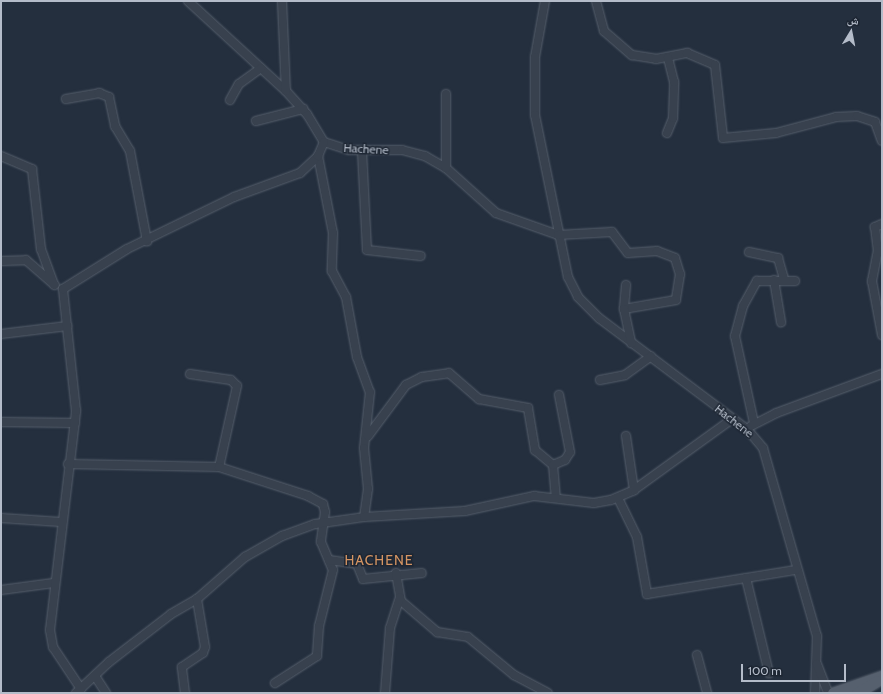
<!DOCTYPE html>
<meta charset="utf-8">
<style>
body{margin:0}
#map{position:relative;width:883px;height:694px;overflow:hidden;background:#242f3e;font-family:Cabin,"Noto Naskh Arabic",sans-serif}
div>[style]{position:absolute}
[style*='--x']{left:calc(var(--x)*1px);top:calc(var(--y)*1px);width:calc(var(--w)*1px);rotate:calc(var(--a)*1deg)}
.roads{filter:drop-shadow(0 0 1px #565f6c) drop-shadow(0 0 1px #565f6c)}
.minor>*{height:8px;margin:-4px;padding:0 4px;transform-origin:4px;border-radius:4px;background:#38414e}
.major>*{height:11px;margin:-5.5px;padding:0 5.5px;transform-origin:5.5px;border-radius:5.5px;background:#56606e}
span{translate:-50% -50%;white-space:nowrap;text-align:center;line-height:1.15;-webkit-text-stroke:3px #1d2633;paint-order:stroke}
.street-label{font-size:12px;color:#b4bcc9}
.quarter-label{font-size:14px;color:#d59563;letter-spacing:1px}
.frame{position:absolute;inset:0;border:2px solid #b4bcc9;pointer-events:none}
.north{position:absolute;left:831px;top:12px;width:40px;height:40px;-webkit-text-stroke:3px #1d2633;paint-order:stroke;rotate:10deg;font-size:11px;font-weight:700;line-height:16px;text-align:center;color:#b4bcc9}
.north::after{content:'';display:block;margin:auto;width:14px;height:18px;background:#b4bcc9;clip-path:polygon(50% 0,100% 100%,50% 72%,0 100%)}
.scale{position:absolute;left:741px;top:664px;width:105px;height:18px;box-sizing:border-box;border:2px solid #b4bcc9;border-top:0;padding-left:5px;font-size:12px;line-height:14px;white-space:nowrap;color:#b4bcc9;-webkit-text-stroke:3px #1d2633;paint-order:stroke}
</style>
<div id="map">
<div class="roads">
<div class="minor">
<div style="--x:188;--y:1;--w:133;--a:42.6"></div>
<div style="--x:286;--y:91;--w:31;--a:48"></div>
<div style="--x:307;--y:114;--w:33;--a:59"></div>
<div style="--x:324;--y:142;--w:26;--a:18"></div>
<div style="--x:349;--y:150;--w:53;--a:0"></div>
<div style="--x:402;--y:150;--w:24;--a:15"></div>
<div style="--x:425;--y:156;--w:24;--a:30"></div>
<div style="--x:446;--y:168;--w:67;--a:42"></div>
<div style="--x:496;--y:213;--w:66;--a:19.5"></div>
<div style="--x:282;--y:1;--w:90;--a:87.5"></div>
<div style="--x:545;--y:1;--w:57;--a:100.1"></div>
<div style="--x:535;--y:57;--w:58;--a:90"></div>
<div style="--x:535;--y:115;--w:165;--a:78.5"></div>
<div style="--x:568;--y:277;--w:22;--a:63"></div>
<div style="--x:578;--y:297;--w:30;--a:45"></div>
<div style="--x:599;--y:318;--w:185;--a:36.9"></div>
<div style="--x:747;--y:429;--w:25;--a:50"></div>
<div style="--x:763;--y:448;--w:196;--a:74"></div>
<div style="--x:817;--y:636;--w:57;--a:92"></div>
<div style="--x:596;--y:1;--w:31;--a:75"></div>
<div style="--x:604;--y:31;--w:37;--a:41"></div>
<div style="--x:632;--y:55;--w:24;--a:9"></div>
<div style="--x:656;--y:59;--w:32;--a:-11"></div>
<div style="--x:687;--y:53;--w:30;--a:23"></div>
<div style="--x:715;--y:65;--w:73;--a:83.7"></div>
<div style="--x:723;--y:138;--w:53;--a:-5.4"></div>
<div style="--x:776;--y:133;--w:62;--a:-14.9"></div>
<div style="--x:836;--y:117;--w:21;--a:-3"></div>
<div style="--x:857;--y:116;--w:19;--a:18"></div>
<div style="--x:875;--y:122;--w:20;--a:70"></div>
<div style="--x:446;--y:94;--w:74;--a:90"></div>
<div style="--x:66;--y:99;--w:34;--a:-10"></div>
<div style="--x:99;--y:93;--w:11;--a:22"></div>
<div style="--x:109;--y:97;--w:30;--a:78"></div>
<div style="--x:115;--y:126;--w:29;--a:59"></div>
<div style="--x:130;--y:151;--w:92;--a:79.3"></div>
<div style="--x:230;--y:100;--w:18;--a:-61"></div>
<div style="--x:239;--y:84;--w:27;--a:-36"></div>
<div style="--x:256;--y:121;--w:49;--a:-14.3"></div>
<div style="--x:667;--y:133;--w:16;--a:-68"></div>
<div style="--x:673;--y:118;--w:36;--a:-88"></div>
<div style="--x:674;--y:82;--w:25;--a:-104"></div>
<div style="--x:362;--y:151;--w:99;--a:87.1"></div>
<div style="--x:367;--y:250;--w:54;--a:6.3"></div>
<div style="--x:1;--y:156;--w:34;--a:23"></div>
<div style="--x:32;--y:169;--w:81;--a:83.6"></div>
<div style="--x:41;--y:249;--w:38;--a:70"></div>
<div style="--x:318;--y:156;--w:78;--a:79"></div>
<div style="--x:333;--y:233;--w:38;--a:92"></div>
<div style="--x:332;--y:271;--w:30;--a:62"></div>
<div style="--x:346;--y:297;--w:61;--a:79.6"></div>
<div style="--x:357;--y:357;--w:37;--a:70"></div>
<div style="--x:370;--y:392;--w:56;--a:96.1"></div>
<div style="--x:364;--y:448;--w:41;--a:84.4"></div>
<div style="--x:368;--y:489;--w:28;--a:98"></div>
<div style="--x:882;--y:224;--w:8;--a:157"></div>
<div style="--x:875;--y:227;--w:23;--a:83"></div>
<div style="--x:878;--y:250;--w:32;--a:101"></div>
<div style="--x:872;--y:281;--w:55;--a:79.5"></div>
<div style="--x:558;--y:235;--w:54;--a:-3.2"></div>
<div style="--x:612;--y:232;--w:26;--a:53"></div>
<div style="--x:628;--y:253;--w:29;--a:-4"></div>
<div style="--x:657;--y:251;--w:19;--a:21"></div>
<div style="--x:675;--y:258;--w:17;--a:73"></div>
<div style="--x:680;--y:274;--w:26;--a:99"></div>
<div style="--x:676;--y:300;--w:53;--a:170.2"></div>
<div style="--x:749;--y:252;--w:30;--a:12"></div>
<div style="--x:778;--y:258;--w:22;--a:74"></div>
<div style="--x:1;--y:261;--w:25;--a:-2"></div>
<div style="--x:26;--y:260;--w:38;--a:41"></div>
<div style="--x:774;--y:280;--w:43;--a:80.5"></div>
<div style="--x:626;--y:285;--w:24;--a:95"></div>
<div style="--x:624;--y:309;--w:35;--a:78"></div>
<div style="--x:1;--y:334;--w:67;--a:-6.8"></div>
<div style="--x:190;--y:374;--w:41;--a:8.3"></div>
<div style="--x:231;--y:380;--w:8;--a:45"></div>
<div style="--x:237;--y:386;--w:83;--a:102.5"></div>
<div style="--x:600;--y:380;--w:25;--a:-11"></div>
<div style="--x:625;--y:375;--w:32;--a:-36"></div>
<div style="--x:1;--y:422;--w:74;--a:0.8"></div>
<div style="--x:754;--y:423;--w:89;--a:-102.3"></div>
<div style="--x:735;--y:336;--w:31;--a:-75"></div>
<div style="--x:743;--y:306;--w:29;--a:-61"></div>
<div style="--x:757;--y:281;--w:38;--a:0"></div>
<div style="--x:751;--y:426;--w:28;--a:-27"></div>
<div style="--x:776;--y:413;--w:113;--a:-20.2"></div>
<div style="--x:368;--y:436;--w:64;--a:-53.3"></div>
<div style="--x:406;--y:385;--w:18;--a:-27"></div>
<div style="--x:422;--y:377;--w:27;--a:-8"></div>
<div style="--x:449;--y:373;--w:40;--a:41"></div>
<div style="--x:479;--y:399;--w:50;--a:10.4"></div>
<div style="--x:528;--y:408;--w:43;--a:80.5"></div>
<div style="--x:535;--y:450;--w:23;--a:40"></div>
<div style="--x:553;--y:465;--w:33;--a:85"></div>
<div style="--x:626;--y:436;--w:55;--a:81.6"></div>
<div style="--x:68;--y:464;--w:151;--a:1.1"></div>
<div style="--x:219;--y:467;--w:94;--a:18"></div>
<div style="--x:308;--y:496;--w:17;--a:28"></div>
<div style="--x:323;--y:504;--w:8;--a:76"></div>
<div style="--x:325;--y:512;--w:30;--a:98"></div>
<div style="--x:321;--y:542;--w:30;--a:67"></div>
<div style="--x:333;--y:570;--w:58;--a:104"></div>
<div style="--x:319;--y:626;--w:30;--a:94"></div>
<div style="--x:317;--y:656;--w:50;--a:147.3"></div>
<div style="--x:553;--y:465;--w:13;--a:-23"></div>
<div style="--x:565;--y:460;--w:9;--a:-58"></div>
<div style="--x:570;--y:452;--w:58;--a:-100.9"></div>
<div style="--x:618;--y:498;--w:43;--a:64"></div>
<div style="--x:637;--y:537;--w:58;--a:80"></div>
<div style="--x:647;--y:594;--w:151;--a:-9.2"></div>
<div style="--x:1;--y:518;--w:60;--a:3.8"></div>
<div style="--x:329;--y:560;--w:28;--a:8"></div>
<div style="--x:357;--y:564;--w:16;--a:68"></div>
<div style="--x:363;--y:579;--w:59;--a:-5.8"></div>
<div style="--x:396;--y:573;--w:28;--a:80"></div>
<div style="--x:401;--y:601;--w:48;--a:40.7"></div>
<div style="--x:437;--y:632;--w:31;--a:9"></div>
<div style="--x:468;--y:637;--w:60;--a:39.6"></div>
<div style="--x:514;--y:675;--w:38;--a:28"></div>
<div style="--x:746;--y:578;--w:98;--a:76.4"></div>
<div style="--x:1;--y:590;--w:53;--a:-7.5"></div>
<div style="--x:697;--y:655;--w:39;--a:75"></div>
<div style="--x:817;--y:664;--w:31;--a:69"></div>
<div style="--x:95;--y:676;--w:20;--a:57"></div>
<div style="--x:81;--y:689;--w:50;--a:-123.7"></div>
<div style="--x:53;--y:647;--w:17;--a:-100"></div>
<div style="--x:50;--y:630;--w:221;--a:-83.2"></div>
<div style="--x:76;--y:411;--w:123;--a:-96.1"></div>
<div style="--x:63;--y:289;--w:75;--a:-32"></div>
<div style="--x:127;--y:249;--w:119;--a:-25.9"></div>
<div style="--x:234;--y:197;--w:70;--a:-20"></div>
<div style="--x:300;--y:173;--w:25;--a:-43"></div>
<div style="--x:318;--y:156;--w:15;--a:-67"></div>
<div style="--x:76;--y:693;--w:45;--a:-43.2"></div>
<div style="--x:109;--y:662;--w:78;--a:-37.7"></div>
<div style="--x:171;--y:614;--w:30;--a:-30"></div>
<div style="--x:197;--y:599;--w:64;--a:-41.2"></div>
<div style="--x:245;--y:557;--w:43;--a:-29.6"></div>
<div style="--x:282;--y:536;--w:35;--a:-20"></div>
<div style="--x:315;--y:524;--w:49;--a:-8.1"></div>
<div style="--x:364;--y:517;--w:101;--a:-3.4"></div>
<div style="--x:465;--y:511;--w:71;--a:-12.3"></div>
<div style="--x:534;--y:496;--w:60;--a:6.7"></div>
<div style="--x:594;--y:503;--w:17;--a:-10"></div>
<div style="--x:611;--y:500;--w:25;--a:-23"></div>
<div style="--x:634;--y:490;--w:121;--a:-35.9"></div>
<div style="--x:185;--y:693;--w:26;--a:-97"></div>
<div style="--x:182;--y:667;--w:25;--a:-34"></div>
<div style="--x:203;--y:653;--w:6;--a:-72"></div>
<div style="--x:205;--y:647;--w:49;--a:-99.5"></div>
<div style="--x:385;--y:693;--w:65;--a:-85.6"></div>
<div style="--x:390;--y:628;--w:32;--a:-72"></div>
</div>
<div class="major">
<div style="--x:833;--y:693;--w:52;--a:-19.1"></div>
<div style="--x:857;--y:693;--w:23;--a:-31"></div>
</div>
</div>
<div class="street-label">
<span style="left:366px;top:149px;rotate:3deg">Hachene</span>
<span style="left:734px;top:421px;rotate:38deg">Hachene</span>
</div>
<div class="quarter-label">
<span style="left:379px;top:560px">HACHENE</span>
</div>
<div class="frame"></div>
<div class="north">ش</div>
<div class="scale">100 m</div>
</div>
